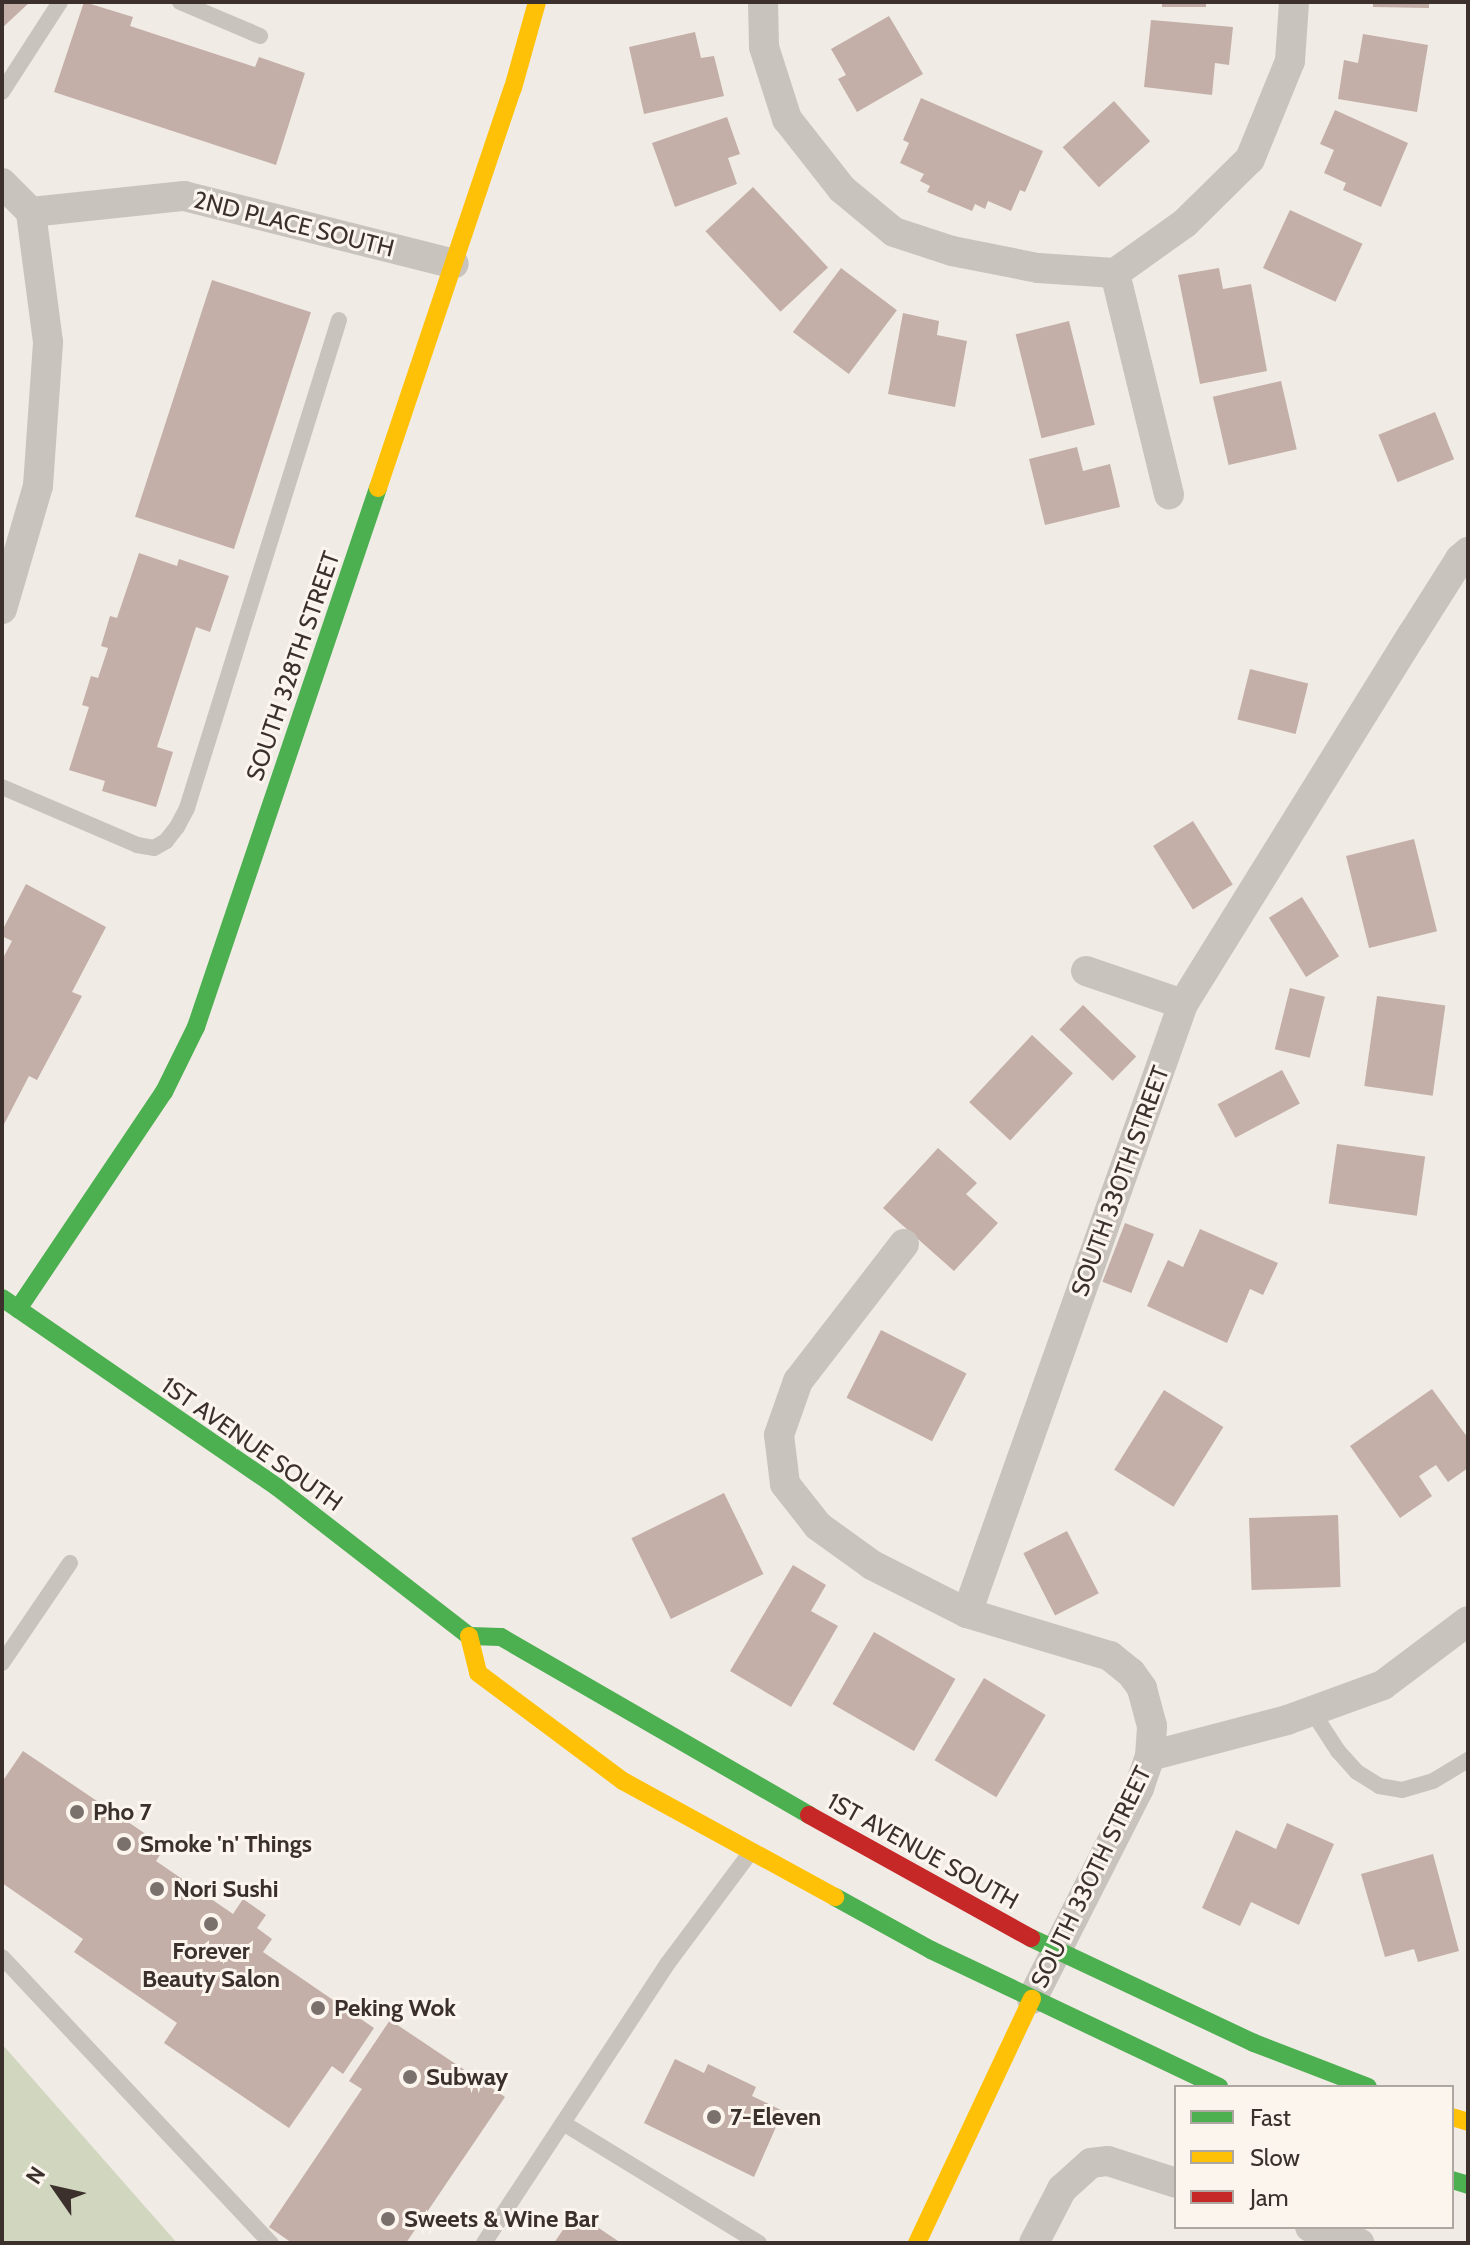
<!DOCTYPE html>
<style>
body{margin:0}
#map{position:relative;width:1470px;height:2245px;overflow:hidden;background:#f0ebe5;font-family:Cabin,sans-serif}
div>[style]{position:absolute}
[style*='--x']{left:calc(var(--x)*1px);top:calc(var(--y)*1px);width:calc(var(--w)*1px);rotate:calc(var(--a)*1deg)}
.green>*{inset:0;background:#d1d6bf}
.building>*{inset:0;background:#c3afa7;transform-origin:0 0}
.lane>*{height:16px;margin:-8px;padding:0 8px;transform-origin:8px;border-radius:8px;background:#c9c3be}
.street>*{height:30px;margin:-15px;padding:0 15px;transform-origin:15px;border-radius:15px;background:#c9c3be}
.fast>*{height:18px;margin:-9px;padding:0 9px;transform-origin:9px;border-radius:9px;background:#4caf50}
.slow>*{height:18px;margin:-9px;padding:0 9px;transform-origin:9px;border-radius:9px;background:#ffc107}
.jam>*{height:18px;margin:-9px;padding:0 9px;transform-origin:9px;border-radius:9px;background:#c62828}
.dots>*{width:22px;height:22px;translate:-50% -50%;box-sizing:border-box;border:4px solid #fbf5ee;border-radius:50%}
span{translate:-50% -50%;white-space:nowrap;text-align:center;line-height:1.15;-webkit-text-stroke:6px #fbf5ee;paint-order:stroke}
.street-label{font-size:24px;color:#3b302b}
.poi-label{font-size:24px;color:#3b302b;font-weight:700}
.left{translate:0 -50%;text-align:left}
.frame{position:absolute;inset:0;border:4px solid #3b302b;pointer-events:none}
.legend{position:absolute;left:1174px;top:2085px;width:280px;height:144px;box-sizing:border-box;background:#fbf5ee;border:2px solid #aea6a0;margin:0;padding:10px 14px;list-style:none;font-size:24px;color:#3b302b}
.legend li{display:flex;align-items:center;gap:16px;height:40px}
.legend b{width:40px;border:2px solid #aea6a0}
.north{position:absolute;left:16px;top:2149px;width:80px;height:80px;-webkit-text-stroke:6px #fbf5ee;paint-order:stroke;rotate:304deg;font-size:22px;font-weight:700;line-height:32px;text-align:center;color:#3b302b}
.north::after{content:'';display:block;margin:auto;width:28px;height:36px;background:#3b302b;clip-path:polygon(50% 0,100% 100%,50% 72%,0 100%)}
</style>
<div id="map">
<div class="green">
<div style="clip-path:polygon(2px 2044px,177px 2243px,2px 2243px)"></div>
</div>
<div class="building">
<div style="clip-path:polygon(2px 2px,30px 2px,2px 28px)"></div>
<div style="clip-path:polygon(84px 2px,133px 17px,130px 26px,255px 67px,259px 57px,305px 73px,276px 165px,54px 92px)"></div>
<div style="left:1162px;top:2px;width:44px;height:5px"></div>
<div style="clip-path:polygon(1373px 2px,1429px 2px,1429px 8px,1373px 7px)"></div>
<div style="clip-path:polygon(889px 16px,923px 74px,857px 112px,838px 79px,846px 75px,831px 49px)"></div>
<div style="clip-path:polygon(1151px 20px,1233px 27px,1229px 65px,1215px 63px,1212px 95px,1144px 87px)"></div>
<div style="clip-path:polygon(695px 32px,701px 58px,714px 56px,724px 96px,644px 114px,629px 47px)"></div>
<div style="clip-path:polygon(1363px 34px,1428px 45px,1417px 112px,1338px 99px,1344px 60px,1358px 63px)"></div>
<div style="clip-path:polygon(921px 98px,1043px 151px,1025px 192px,1020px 190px,1011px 211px,988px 201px,985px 209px,975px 204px,972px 211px,927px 192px,930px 186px,920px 181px,924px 174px,900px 163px,909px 143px,903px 140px)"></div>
<div style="left:1114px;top:101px;width:54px;height:69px;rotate:48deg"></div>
<div style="clip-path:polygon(1335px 110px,1408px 143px,1381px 207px,1343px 190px,1346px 183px,1324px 173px,1334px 150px,1320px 144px)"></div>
<div style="clip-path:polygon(727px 117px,740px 154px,728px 158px,737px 184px,675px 207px,652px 143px)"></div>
<div style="left:753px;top:187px;width:110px;height:65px;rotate:47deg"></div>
<div style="left:1290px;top:210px;width:80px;height:64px;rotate:25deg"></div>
<div style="left:841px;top:268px;width:70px;height:80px;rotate:37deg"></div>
<div style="clip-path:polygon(1219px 268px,1223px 289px,1251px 284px,1267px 371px,1200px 384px,1178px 275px)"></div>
<div style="left:212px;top:280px;width:104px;height:249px;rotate:18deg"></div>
<div style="clip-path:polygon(903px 313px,939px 321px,937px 335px,967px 341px,955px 407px,888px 394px)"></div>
<div style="left:1069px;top:321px;width:107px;height:55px;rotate:76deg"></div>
<div style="left:1281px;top:381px;width:70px;height:70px;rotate:77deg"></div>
<div style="left:1435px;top:412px;width:51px;height:61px;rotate:68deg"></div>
<div style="clip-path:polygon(1077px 447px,1083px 471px,1110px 464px,1120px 507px,1045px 525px,1029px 459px)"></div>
<div style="clip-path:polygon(139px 553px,177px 566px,179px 559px,229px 576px,210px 632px,196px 627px,157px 747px,173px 752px,156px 807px,102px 791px,105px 781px,69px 770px,89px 707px,82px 705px,91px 676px,98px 678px,108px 648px,101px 646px,110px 616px,117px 618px)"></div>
<div style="left:1250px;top:669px;width:60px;height:52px;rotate:14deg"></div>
<div style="left:1193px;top:821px;width:75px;height:47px;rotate:58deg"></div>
<div style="left:1414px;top:839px;width:95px;height:70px;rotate:76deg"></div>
<div style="clip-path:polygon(26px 884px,106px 927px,72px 992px,82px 996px,37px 1080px,29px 1076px,2px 1128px,2px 960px,12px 941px,2px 936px,2px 931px)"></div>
<div style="left:1302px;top:897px;width:70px;height:39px;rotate:58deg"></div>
<div style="left:1290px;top:988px;width:36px;height:63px;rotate:14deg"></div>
<div style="left:1377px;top:996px;width:69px;height:91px;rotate:8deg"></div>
<div style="left:1083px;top:1005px;width:74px;height:34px;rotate:44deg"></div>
<div style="left:1032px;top:1035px;width:56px;height:92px;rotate:43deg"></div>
<div style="left:1282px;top:1070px;width:38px;height:73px;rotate:62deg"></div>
<div style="left:1337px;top:1144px;width:89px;height:60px;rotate:8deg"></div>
<div style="clip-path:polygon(938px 1148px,977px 1183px,966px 1194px,998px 1223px,954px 1271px,883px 1208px)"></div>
<div style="left:1125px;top:1223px;width:31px;height:63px;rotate:21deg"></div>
<div style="clip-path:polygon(1200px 1229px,1278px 1263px,1263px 1295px,1250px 1289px,1227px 1343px,1147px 1306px,1168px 1260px,1183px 1267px)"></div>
<div style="left:881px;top:1330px;width:96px;height:76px;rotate:27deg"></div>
<div style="clip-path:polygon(1432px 1389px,1468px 1438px,1468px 1468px,1448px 1482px,1436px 1465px,1419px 1476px,1432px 1496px,1400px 1518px,1350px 1446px)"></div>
<div style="left:1164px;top:1390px;width:70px;height:94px;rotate:32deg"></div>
<div style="left:724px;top:1493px;width:90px;height:103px;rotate:64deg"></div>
<div style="left:1338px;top:1515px;width:72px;height:89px;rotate:88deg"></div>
<div style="left:1067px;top:1531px;width:70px;height:49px;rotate:63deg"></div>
<div style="clip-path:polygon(793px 1565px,826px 1585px,811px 1611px,838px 1626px,791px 1707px,730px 1671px)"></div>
<div style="left:874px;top:1632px;width:94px;height:83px;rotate:30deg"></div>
<div style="left:984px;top:1678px;width:72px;height:96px;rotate:31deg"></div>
<div style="clip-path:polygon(23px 1751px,165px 1847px,156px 1861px,233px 1914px,243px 1899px,266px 1915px,257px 1928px,272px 1939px,263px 1952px,374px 2028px,343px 2074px,332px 2066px,289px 2128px,164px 2043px,177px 2023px,74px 1952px,83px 1939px,2px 1883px,2px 1782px)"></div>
<div style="clip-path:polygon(1287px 1823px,1334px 1844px,1299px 1925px,1251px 1902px,1240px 1926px,1202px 1908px,1236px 1830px,1276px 1849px)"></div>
<div style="clip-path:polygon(1433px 1854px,1459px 1951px,1418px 1962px,1414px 1949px,1385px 1957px,1361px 1874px)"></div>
<div style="clip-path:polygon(390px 2020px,505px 2097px,406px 2243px,292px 2243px,269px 2227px,362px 2089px,349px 2081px)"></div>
<div style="clip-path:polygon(675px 2059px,704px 2073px,708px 2064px,756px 2087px,752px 2096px,783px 2111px,754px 2177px,644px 2123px)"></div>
<div style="clip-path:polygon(575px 2212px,621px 2243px,554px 2243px)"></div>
</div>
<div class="lane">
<div style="--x:180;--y:2;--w:87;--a:23"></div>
<div style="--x:2;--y:92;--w:107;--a:-57.2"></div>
<div style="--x:2;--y:787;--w:147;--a:23.2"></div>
<div style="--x:137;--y:845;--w:17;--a:10"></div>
<div style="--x:154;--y:848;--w:14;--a:-30"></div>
<div style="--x:166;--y:841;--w:18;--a:-52"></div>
<div style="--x:177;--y:827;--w:21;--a:-62"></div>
<div style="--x:187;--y:808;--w:511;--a:-72.7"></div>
<div style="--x:2;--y:1663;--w:121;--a:-55.8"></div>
<div style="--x:1312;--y:1711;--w:48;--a:57"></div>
<div style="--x:1338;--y:1751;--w:28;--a:48"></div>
<div style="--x:1357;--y:1772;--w:26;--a:32"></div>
<div style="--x:1379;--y:1786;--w:23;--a:10"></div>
<div style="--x:1402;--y:1790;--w:32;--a:-16"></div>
<div style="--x:1433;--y:1781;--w:41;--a:-31"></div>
<div style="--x:2;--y:1957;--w:393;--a:46.8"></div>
<div style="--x:563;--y:2123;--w:230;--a:31.5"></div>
<div style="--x:484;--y:2243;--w:335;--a:-56.7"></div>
<div style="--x:668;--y:1963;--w:137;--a:-53.3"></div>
</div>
<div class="street">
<div style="--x:763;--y:2;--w:45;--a:88.7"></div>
<div style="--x:764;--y:47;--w:76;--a:72.3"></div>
<div style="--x:787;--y:119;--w:89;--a:51.8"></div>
<div style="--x:842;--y:189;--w:67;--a:39.6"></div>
<div style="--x:894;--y:232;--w:61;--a:18.1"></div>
<div style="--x:952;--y:251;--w:88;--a:11.2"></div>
<div style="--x:1038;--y:268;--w:77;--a:3.7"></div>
<div style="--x:2;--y:183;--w:41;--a:45"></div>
<div style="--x:31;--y:212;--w:154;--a:-6"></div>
<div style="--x:184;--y:196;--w:278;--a:14.1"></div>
<div style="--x:1115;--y:273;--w:86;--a:-35.5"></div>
<div style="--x:1185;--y:223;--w:91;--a:-44.6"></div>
<div style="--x:1250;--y:159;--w:106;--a:-67.8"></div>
<div style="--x:1290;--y:61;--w:59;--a:-86.1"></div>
<div style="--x:1115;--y:273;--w:228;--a:76.3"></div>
<div style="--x:2;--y:609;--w:128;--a:-73.7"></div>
<div style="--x:38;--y:486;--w:144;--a:-86"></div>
<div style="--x:48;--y:342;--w:131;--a:-97.5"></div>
<div style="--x:1086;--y:971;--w:102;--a:18.8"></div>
<div style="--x:904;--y:1244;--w:173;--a:127.7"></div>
<div style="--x:798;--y:1381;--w:57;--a:109.4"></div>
<div style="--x:779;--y:1435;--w:49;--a:83"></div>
<div style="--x:785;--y:1484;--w:53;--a:51.8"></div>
<div style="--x:818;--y:1526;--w:67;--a:35.8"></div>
<div style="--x:872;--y:1565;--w:106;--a:26.8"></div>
<div style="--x:1150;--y:1756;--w:142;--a:-14.7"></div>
<div style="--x:1287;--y:1720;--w:102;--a:-20"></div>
<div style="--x:1383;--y:1685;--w:106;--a:-37"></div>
<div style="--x:1032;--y:1999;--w:237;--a:-63.1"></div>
<div style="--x:1139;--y:1788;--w:34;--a:-71"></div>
<div style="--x:1150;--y:1756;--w:30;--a:-86"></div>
<div style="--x:1152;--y:1726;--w:39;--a:-105"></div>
<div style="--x:1142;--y:1688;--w:19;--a:-126"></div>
<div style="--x:1131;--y:1673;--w:27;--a:-141"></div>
<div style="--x:1110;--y:1656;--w:149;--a:-163.3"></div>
<div style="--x:967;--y:1613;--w:646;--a:-70.47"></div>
<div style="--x:1183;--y:1004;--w:434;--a:-58.2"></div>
<div style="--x:1412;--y:635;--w:90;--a:-57.7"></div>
<div style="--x:1460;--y:559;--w:11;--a:-41"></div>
<div style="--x:1310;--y:2227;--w:52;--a:18.1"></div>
<div style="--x:1034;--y:2243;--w:61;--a:-62.6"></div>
<div style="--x:1062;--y:2189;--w:39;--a:-42"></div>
<div style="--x:1091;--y:2163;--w:17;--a:-7"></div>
<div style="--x:1108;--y:2161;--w:71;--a:17.9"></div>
</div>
<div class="fast">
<div style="--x:2;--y:1298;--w:334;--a:34.5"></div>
<div style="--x:277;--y:1487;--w:243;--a:37.8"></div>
<div style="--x:469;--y:1636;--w:32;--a:2"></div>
<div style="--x:501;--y:1637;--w:356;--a:30"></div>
<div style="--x:18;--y:1309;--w:262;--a:-56.1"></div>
<div style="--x:164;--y:1092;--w:72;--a:-63.8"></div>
<div style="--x:196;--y:1027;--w:569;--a:-71.34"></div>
<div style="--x:835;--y:1897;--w:110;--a:28.9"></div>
<div style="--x:931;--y:1950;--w:319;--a:25.4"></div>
<div style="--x:1031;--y:1938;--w:246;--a:25.2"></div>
<div style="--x:1254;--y:2043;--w:122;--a:21.1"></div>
<div style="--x:1452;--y:2180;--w:17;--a:17"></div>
</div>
<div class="slow">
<div style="--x:378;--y:488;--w:422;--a:-71.4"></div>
<div style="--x:513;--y:88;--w:89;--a:-74.4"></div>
<div style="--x:469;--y:1636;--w:38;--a:76"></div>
<div style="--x:478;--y:1673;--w:181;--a:36.7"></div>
<div style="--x:623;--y:1781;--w:242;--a:28.7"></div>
<div style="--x:1452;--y:2117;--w:17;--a:17"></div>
<div style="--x:917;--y:2243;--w:270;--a:-64.8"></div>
</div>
<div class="jam">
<div style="--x:809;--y:1815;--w:254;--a:29"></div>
</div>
<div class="dots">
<div style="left:77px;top:1812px;background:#7a716c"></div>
<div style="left:124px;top:1844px;background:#7a716c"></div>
<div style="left:157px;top:1889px;background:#7a716c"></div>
<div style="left:211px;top:1924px;background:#7a716c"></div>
<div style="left:318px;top:2008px;background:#7a716c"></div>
<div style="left:410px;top:2077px;background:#7a716c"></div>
<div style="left:714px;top:2117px;background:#7a716c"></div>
<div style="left:388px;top:2219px;background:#7a716c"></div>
</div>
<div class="street-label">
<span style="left:294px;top:224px;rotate:14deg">2ND PLACE SOUTH</span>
<span style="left:293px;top:666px;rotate:-71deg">SOUTH 328TH STREET</span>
<span style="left:1120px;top:1181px;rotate:-70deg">SOUTH 330TH STREET</span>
<span style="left:252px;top:1444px;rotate:35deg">1ST AVENUE SOUTH</span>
<span style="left:923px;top:1851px;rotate:29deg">1ST AVENUE SOUTH</span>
<span style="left:1091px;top:1877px;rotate:-64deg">SOUTH 330TH STREET</span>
</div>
<div class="poi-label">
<span class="left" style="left:93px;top:1812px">Pho 7</span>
<span class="left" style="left:140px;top:1844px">Smoke 'n' Things</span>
<span class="left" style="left:173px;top:1889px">Nori Sushi</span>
<span style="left:211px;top:1965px">Forever<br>Beauty Salon</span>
<span class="left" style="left:334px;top:2008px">Peking Wok</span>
<span class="left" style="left:426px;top:2077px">Subway</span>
<span class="left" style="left:730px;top:2117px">7-Eleven</span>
<span class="left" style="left:404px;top:2219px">Sweets &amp; Wine Bar</span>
</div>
<div class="frame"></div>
<ul class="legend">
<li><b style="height:10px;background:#4caf50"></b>Fast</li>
<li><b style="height:10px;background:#ffc107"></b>Slow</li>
<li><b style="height:10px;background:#c62828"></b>Jam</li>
</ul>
<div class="north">N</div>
</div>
